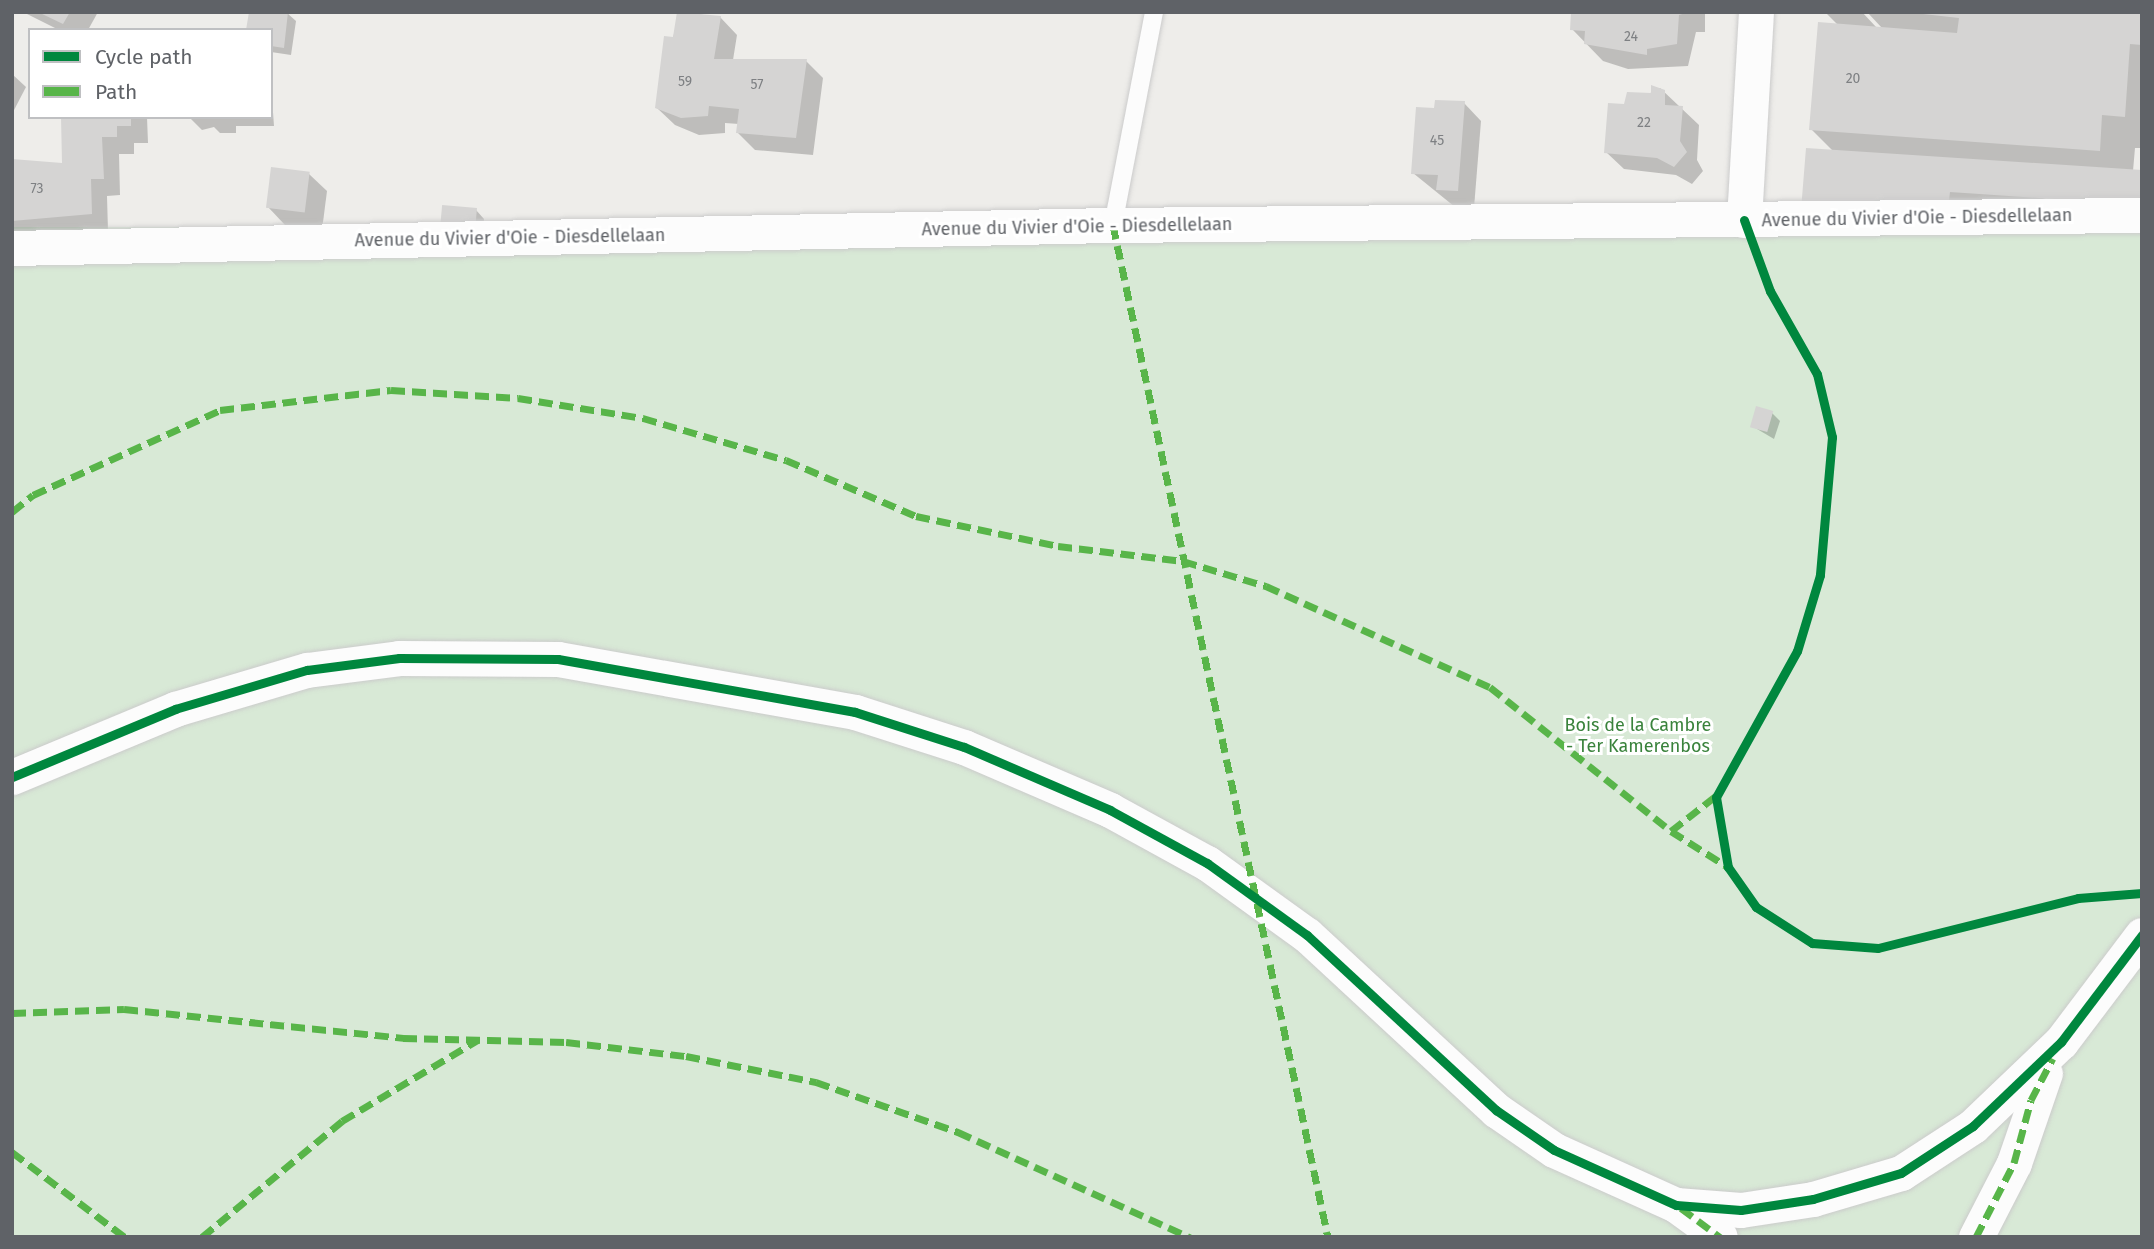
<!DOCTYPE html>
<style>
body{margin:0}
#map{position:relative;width:2154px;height:1249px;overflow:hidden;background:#eeedea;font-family:"Fira Sans",sans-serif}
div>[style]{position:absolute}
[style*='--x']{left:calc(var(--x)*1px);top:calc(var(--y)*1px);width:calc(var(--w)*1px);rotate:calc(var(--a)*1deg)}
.green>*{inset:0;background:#d8e9d6;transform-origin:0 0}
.shadow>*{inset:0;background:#0003}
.building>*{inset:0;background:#d5d4d3;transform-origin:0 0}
.roads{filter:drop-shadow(0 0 2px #cbcbcb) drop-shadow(0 0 2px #cbcbcb)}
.lane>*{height:18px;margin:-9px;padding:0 9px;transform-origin:9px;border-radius:9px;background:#fcfcfc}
.street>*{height:35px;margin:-17.5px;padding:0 17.5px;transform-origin:17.5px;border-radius:17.5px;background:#fcfcfc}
.quiet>*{height:7px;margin-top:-3.5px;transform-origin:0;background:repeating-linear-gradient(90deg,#58b549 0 14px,transparent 0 21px)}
.cycleway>*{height:9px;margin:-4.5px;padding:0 4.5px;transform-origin:4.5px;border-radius:4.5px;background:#00873e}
span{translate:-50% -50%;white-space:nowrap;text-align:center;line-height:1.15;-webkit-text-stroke:6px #fff;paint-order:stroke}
.number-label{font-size:14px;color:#7e8083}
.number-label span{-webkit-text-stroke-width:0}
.street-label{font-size:18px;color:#5f6267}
.park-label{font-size:18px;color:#3a833c}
.frame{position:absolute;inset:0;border:14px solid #5f6267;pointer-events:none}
.legend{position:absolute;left:28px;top:28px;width:245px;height:91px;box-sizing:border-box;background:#fff;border:2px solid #bfc0c2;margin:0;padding:9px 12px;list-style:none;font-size:21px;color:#5f6267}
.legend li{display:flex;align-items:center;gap:14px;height:35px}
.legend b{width:35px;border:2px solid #bfc0c2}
</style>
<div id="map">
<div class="green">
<div style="left:2142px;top:227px;width:1010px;height:2130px;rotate:90deg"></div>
</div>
<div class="shadow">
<div style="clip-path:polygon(23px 12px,98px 12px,88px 30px,59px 30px)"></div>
<div style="clip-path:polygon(679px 12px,720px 17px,737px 35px,733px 60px,806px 61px,823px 78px,813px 155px,755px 150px,738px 133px,739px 124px,725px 123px,725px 133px,699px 135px,675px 125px,657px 108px)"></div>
<div style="clip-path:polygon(1588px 12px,1705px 12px,1705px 32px,1696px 32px,1688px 66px,1628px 69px,1603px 61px,1572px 29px)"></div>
<div style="clip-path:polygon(1825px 12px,1862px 12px,1877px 28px,1882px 28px,1867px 12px,2142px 12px,2142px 148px,2135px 148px,2133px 171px,2142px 171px,1965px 221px,1833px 151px,1811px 129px,1838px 25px)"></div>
<div style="clip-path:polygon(287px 13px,296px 21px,291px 55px,271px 52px,271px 30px)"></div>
<div style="clip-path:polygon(12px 74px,26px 87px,12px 114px)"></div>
<div style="clip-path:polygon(271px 84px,274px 126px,236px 126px,236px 133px,220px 133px,214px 127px,202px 130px,189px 117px,271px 117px)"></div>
<div style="clip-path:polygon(1660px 88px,1699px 125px,1697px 160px,1703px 171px,1692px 184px,1676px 175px,1624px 169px,1606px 152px,1625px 106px)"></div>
<div style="clip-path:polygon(1464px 103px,1481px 121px,1474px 208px,1455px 207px,1413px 173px,1436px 109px)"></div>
<div style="clip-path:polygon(63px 117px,147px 117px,148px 143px,134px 143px,134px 154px,119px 154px,120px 195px,107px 196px,108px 231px,12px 237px,12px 164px,64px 164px)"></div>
<div style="clip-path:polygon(309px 174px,327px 191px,322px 230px,285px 225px,268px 207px)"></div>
<div style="clip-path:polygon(476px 210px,484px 219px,483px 237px,452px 237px)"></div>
<div style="clip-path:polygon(1772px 413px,1780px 421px,1774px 439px,1752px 426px)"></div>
</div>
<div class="building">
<div style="clip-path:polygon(38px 12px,70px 12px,63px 24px)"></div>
<div style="clip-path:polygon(249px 12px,288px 12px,284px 48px,271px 46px,271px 30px,246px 30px)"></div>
<div style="clip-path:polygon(677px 12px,721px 16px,714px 59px,807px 59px,796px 138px,736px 133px,739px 109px,709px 106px,708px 116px,681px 118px,655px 108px,664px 36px,673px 37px)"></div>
<div style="clip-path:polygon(1571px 12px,1689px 12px,1679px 15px,1677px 44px,1647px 49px,1647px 55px,1584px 44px,1585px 31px,1570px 30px)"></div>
<div style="clip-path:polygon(1905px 12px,2142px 12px,2142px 45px,2130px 44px,2125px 117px,2102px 115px,2100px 151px,1809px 130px,1818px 22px,1957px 33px,1959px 18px)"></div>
<div style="clip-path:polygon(1651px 85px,1665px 90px,1665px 105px,1683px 106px,1680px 141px,1687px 152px,1674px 167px,1657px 158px,1604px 153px,1608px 103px,1624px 104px,1627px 92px,1651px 93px)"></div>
<div style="clip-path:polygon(1435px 100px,1465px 101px,1458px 191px,1436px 190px,1438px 175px,1411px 174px,1416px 107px,1434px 108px)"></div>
<div style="clip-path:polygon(61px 117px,131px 117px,131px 126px,117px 126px,117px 137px,102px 137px,104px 179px,91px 179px,92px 214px,12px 221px,12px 159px,62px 163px)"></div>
<div style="clip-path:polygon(1806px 148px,2142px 170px,2142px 205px,1950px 192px,1948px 209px,1801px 210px)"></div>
<div style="left:271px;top:167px;width:39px;height:41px;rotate:7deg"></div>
<div style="left:477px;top:208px;width:21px;height:35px;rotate:95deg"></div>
<div style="left:1756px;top:406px;width:18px;height:22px;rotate:16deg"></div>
</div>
<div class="roads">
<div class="lane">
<div style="--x:1113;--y:225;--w:217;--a:-79.1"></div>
</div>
<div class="street">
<div style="--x:1744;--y:220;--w:208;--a:-86.7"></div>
<div style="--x:12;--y:248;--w:1101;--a:-1.2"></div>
<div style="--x:1113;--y:225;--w:1029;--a:-0.56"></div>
<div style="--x:12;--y:777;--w:177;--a:-22.6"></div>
<div style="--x:175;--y:709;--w:138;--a:-16.5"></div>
<div style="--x:307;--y:670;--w:93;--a:-7.4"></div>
<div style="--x:399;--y:658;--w:159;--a:0.4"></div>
<div style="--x:558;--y:659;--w:302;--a:10.1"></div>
<div style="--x:855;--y:712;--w:114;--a:17.8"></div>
<div style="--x:964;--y:747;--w:159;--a:23.3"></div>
<div style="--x:1110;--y:810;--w:111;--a:28.7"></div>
<div style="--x:1207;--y:863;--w:123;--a:35.8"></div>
<div style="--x:1307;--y:935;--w:258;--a:42.8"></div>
<div style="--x:1496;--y:1110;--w:70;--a:34.6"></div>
<div style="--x:1554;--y:1150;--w:134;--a:24.3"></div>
<div style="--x:1676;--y:1205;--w:65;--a:4.4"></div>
<div style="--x:1741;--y:1210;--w:73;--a:-8.7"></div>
<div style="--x:1813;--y:1199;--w:92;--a:-16.5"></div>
<div style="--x:1901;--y:1173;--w:86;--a:-33.1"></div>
<div style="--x:1973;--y:1126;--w:122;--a:-43.7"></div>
<div style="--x:2061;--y:1042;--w:134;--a:-52.9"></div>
<div style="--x:1676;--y:1205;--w:54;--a:36"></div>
<div style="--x:1976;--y:1237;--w:83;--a:-62.8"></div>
<div style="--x:2014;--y:1163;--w:95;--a:-71"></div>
</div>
</div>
<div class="quiet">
<div style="--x:1113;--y:225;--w:1035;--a:78.01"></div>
<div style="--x:12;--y:512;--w:27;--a:-39"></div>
<div style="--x:33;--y:495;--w:205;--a:-24.4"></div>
<div style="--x:220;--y:410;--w:172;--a:-6.7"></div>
<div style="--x:391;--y:390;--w:127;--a:3.6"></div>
<div style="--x:518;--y:398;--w:127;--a:9.1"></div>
<div style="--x:643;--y:418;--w:149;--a:16.4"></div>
<div style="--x:786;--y:460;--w:142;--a:23.3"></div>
<div style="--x:916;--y:516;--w:145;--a:11.9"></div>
<div style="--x:1058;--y:546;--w:126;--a:6.8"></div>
<div style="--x:1183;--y:561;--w:87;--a:16.8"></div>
<div style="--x:1266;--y:586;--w:246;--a:24.3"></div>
<div style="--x:1490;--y:687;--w:231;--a:38.5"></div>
<div style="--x:1671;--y:831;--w:67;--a:32.3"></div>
<div style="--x:1671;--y:831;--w:58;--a:-38"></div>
<div style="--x:12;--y:1013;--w:112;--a:-2"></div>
<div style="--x:124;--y:1009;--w:281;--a:5.9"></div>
<div style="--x:403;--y:1038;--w:163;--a:1.4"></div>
<div style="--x:566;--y:1042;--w:121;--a:6.7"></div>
<div style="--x:686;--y:1056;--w:133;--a:11.3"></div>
<div style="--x:816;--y:1082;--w:151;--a:19.4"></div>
<div style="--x:958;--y:1132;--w:255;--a:24.4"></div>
<div style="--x:12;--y:1152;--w:141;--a:37"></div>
<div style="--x:1681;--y:1208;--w:49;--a:36.6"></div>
<div style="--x:202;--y:1237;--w:182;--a:-39.6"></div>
<div style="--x:342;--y:1121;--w:158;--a:-30.8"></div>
<div style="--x:1976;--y:1237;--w:83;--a:-62.8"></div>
<div style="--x:2014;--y:1163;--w:65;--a:-74.9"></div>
<div style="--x:2031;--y:1100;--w:47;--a:-62.4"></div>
</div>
<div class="cycleway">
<div style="--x:1744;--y:220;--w:76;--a:69.9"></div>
<div style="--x:1770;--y:291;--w:95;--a:60.5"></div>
<div style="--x:1817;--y:374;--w:65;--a:76.6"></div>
<div style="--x:1832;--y:437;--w:139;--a:95"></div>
<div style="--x:1820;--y:575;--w:79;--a:106.8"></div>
<div style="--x:1797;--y:651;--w:167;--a:119"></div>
<div style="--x:1716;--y:797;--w:71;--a:80.3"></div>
<div style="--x:1728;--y:867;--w:49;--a:55"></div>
<div style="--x:1756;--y:907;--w:67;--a:32.7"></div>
<div style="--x:1812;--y:943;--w:66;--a:4.3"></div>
<div style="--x:1878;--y:948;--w:206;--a:-14"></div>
<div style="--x:2078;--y:898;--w:64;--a:-4.5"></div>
<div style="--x:12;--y:777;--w:177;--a:-22.6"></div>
<div style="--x:175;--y:709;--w:138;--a:-16.5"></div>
<div style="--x:307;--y:670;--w:93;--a:-7.4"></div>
<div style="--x:399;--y:658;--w:159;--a:0.4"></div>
<div style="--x:558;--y:659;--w:302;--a:10.1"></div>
<div style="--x:855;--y:712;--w:114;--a:17.8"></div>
<div style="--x:964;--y:747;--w:159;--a:23.3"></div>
<div style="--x:1110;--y:810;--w:111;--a:28.7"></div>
<div style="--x:1207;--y:863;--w:123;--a:35.8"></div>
<div style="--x:1307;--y:935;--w:258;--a:42.8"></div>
<div style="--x:1496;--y:1110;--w:70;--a:34.6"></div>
<div style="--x:1554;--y:1150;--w:134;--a:24.3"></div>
<div style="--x:1676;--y:1205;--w:65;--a:4.4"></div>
<div style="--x:1741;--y:1210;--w:73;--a:-8.7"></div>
<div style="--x:1813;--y:1199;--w:92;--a:-16.5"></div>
<div style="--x:1901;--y:1173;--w:86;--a:-33.1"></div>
<div style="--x:1973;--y:1126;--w:122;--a:-43.7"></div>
<div style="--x:2061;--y:1042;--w:134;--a:-52.9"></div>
</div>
<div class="number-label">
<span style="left:1631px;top:37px">24</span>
<span style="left:1853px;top:79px">20</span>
<span style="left:685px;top:82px">59</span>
<span style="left:757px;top:85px">57</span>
<span style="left:1644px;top:123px">22</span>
<span style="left:1437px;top:141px">45</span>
<span style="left:37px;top:189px">73</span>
</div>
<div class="street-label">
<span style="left:1917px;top:218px;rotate:-1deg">Avenue du Vivier d'Oie - Diesdellelaan</span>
<span style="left:1077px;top:227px;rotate:-1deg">Avenue du Vivier d'Oie - Diesdellelaan</span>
<span style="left:510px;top:238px;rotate:-1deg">Avenue du Vivier d'Oie - Diesdellelaan</span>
</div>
<div class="park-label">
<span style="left:1638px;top:736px">Bois de la Cambre<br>- Ter Kamerenbos</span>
</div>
<div class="frame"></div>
<ul class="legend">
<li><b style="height:9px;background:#00873e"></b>Cycle path</li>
<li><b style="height:9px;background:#58b549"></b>Path</li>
</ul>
</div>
